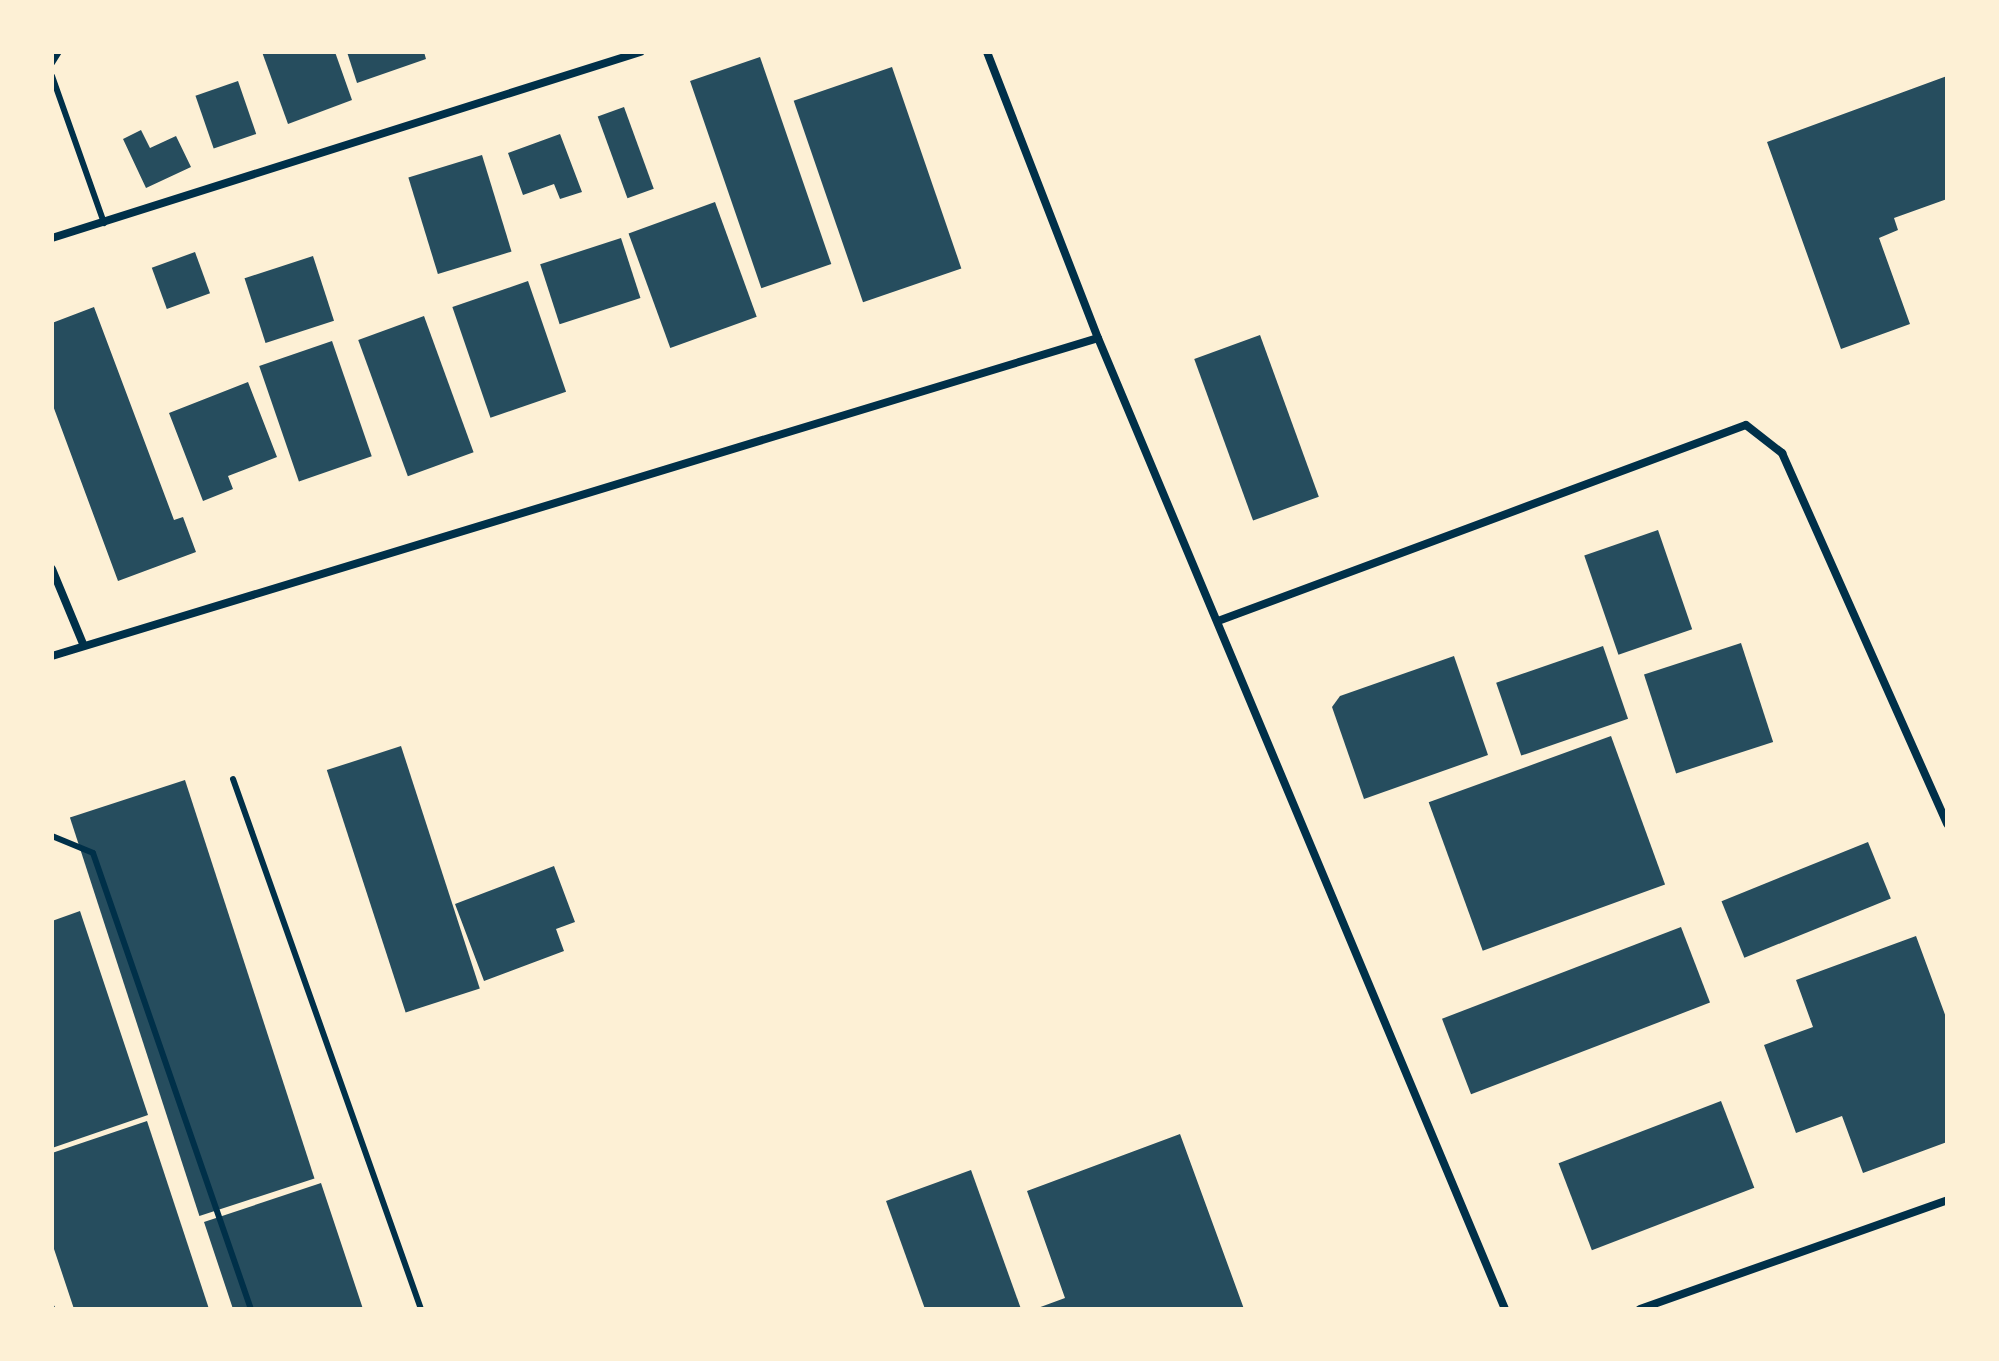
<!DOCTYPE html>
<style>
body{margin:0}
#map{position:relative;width:1999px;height:1361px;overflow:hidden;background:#fdf0d5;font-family:"Archivo Narrow",sans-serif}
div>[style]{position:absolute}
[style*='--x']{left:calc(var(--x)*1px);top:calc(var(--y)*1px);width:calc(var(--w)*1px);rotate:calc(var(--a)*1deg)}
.building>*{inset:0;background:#264d5e;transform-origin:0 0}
.service>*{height:6px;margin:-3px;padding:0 3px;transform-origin:3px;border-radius:3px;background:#003049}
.minor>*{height:8px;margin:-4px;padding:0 4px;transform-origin:4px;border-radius:4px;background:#003049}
span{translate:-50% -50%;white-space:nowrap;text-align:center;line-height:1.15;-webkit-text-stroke:6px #fdf0d5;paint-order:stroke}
.frame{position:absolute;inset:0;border:54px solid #fdf0d5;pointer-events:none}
</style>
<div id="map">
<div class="building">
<div style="clip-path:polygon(262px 52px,335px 52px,352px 100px,288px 124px)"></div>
<div style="clip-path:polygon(347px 52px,424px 52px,426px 59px,357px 83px)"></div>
<div style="left:760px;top:57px;width:219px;height:74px;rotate:71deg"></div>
<div style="left:892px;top:67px;width:213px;height:104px;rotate:71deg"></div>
<div style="clip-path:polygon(1947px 76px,1947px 199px,1894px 218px,1898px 230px,1879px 238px,1910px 324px,1841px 349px,1767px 142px)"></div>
<div style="left:238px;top:81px;width:56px;height:45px;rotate:71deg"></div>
<div style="left:624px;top:107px;width:87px;height:28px;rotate:70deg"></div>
<div style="clip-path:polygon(141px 130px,150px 148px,176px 136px,191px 167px,146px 188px,123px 139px)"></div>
<div style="clip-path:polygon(560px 134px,582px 192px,560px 199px,554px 184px,523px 195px,508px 153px)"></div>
<div style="left:482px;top:155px;width:101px;height:77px;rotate:73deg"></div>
<div style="left:715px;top:202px;width:122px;height:92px;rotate:70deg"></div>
<div style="left:621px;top:238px;width:63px;height:85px;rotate:72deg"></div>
<div style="left:195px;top:252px;width:44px;height:46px;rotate:70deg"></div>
<div style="left:313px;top:256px;width:68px;height:72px;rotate:72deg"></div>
<div style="left:528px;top:281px;width:117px;height:80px;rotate:71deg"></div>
<div style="clip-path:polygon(94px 307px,174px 520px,183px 517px,196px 552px,118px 581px,52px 403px,52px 323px)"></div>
<div style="left:424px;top:316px;width:145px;height:70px;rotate:70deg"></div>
<div style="left:1260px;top:335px;width:172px;height:70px;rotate:70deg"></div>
<div style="left:332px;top:341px;width:122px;height:77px;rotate:71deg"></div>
<div style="clip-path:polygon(248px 382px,277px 457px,228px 476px,233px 489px,203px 501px,169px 413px)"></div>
<div style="left:1658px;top:530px;width:105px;height:78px;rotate:71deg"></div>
<div style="left:1741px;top:643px;width:104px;height:102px;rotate:72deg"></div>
<div style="left:1603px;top:646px;width:77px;height:113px;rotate:71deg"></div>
<div style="clip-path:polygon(1454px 656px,1488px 755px,1364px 799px,1332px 707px,1340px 696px)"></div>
<div style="left:1611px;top:736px;width:158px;height:194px;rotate:70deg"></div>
<div style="left:401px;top:746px;width:255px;height:78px;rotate:72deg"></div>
<div style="left:185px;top:780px;width:419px;height:121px;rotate:72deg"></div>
<div style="left:1868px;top:842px;width:61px;height:158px;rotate:68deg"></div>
<div style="clip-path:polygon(554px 866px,575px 922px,556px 929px,564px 951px,484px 981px,455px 904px)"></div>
<div style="clip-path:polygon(80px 911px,148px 1115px,52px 1148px,52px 921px)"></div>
<div style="left:1681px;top:927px;width:81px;height:256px;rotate:69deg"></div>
<div style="clip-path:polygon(1916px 936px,1947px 1020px,1947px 1142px,1863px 1173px,1842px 1116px,1796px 1133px,1764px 1045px,1813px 1027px,1796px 980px)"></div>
<div style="left:1721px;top:1101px;width:93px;height:174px;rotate:69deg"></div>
<div style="clip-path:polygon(147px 1121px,209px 1309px,74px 1309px,52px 1243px,52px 1153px)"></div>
<div style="clip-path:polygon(1180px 1134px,1244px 1309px,1035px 1309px,1065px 1298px,1027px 1191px)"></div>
<div style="clip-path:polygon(971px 1170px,1021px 1309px,925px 1309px,886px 1201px)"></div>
<div style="clip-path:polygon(321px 1183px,363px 1309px,233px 1309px,204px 1222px)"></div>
</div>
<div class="service">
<div style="--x:52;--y:63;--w:13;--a:-58"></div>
<div style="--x:52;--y:76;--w:156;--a:70.5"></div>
<div style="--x:233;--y:779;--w:562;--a:70.47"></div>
<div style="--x:52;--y:836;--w:44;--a:22.5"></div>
<div style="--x:93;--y:853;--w:483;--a:70.9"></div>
<div style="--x:52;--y:1308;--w:1;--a:90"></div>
</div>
<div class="minor">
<div style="--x:987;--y:52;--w:307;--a:68.8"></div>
<div style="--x:1098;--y:338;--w:1053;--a:67.26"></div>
<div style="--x:52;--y:238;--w:617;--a:-17.55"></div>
<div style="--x:52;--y:569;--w:81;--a:67.5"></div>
<div style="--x:1218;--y:621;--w:563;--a:-20.37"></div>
<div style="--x:1746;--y:425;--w:46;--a:37.9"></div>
<div style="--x:1782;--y:453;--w:406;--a:66"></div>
<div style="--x:52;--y:656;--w:1093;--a:-16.91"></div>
<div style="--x:1640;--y:1309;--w:326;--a:-19.5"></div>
</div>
<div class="frame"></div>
</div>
